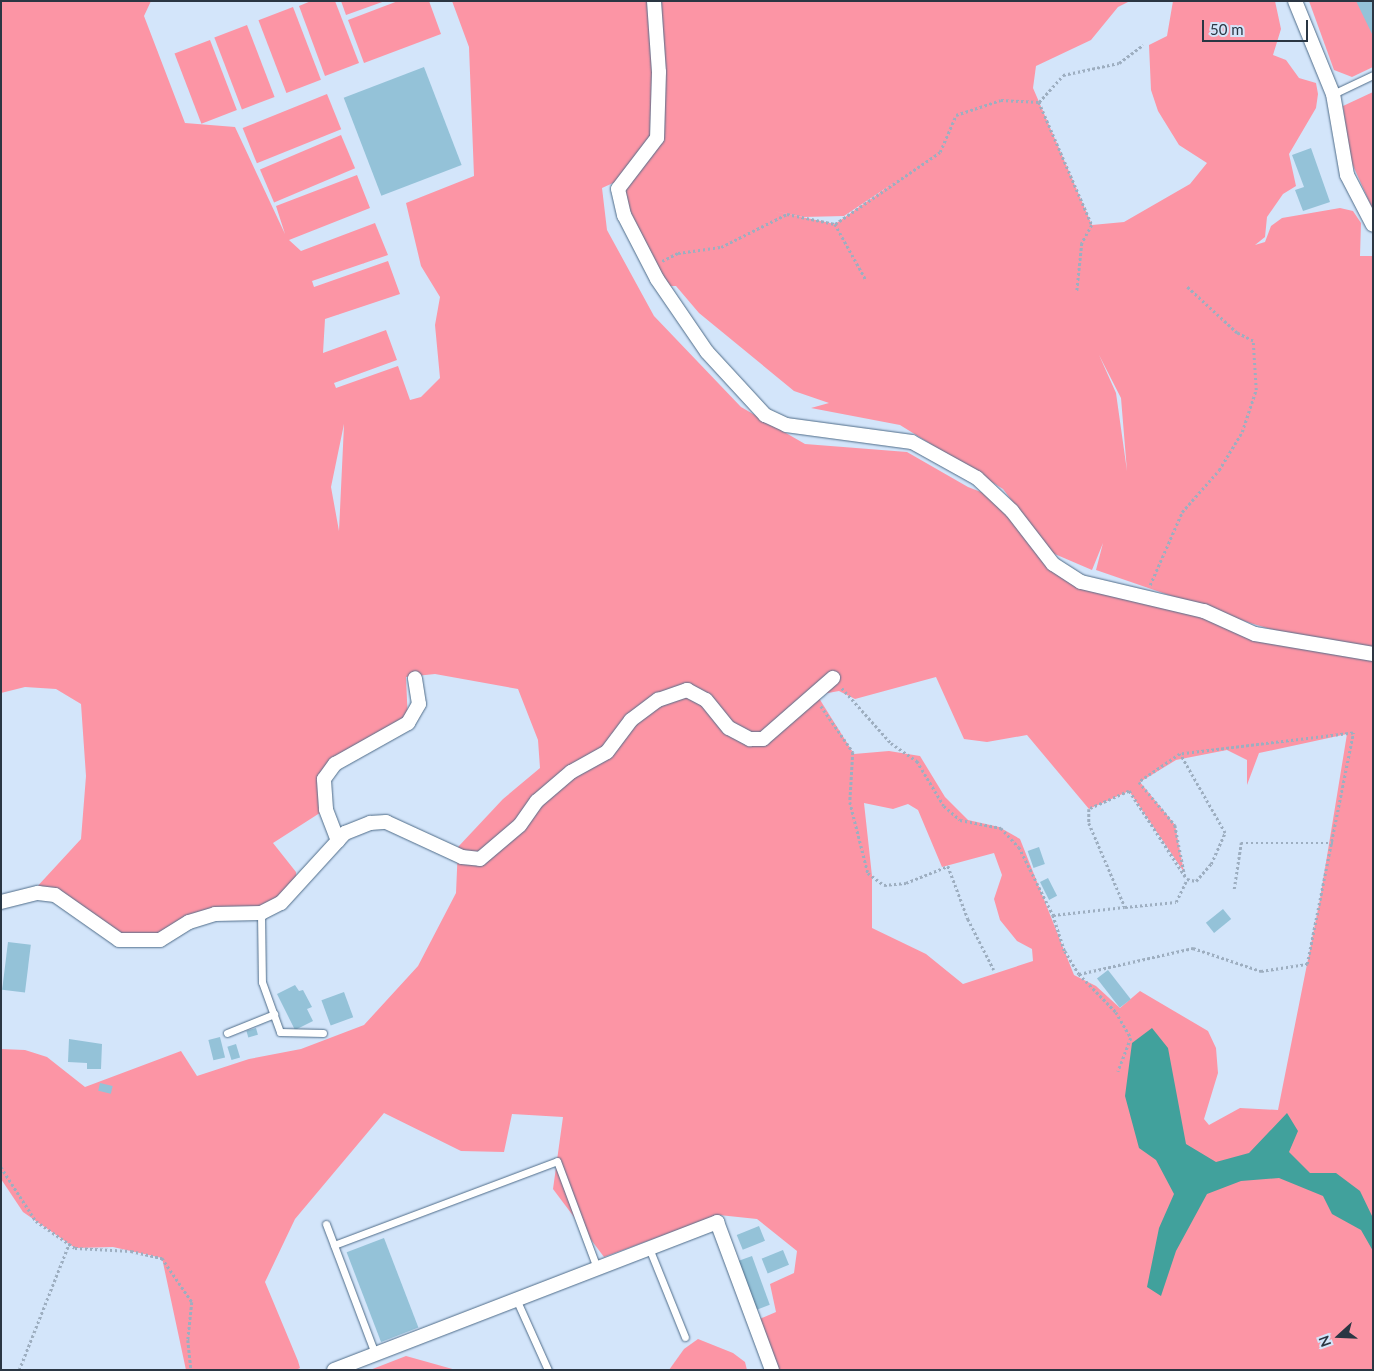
<!DOCTYPE html>
<style>
body{margin:0}
#map{position:relative;width:1374px;height:1371px;overflow:hidden;background:#d3e5fa;font-family:Lato,sans-serif}
div>[style]{position:absolute}
[style*='--x']{left:calc(var(--x)*1px);top:calc(var(--y)*1px);width:calc(var(--w)*1px);rotate:calc(var(--a)*1deg)}
.green>*{inset:0;background:#fc95a5;transform-origin:0 0}
.water>*{inset:0;background:#41a19c}
.building>*{inset:0;background:#94c2d8;transform-origin:0 0}
.path>*{height:2.5px;margin-top:-1.25px;transform-origin:0;background:repeating-linear-gradient(90deg,#9daec0 0 2.5px,transparent 0 5px)}
.roads{filter:drop-shadow(0 0 1px #4f6c89) drop-shadow(0 0 1px #4f6c89)}
.lane>*{height:7px;margin:-3.5px;padding:0 3.5px;transform-origin:3.5px;border-radius:3.5px;background:#fff}
.street>*{height:14px;margin:-7px;padding:0 7px;transform-origin:7px;border-radius:7px;background:#fff}
span{translate:-50% -50%;white-space:nowrap;text-align:center;line-height:1.15;-webkit-text-stroke:4px #d3e5fa;paint-order:stroke}
.frame{position:absolute;inset:0;border:2px solid #2a3643;pointer-events:none}
.north{position:absolute;left:1314px;top:1311px;width:50px;height:50px;-webkit-text-stroke:4px #d3e5fa;paint-order:stroke;rotate:250deg;font-size:14px;font-weight:700;line-height:20px;text-align:center;color:#2a3643}
.north::after{content:'';display:block;margin:auto;width:18px;height:22px;background:#2a3643;clip-path:polygon(50% 0,100% 100%,50% 72%,0 100%)}
.scale{position:absolute;left:1202px;top:20px;width:106px;height:22px;box-sizing:border-box;border:2px solid #2a3643;border-top:0;padding-left:6px;font-size:15px;line-height:18px;white-space:nowrap;color:#2a3643;-webkit-text-stroke:4px #d3e5fa;paint-order:stroke}
</style>
<div id="map">
<div class="green">
<div style="clip-path:polygon(evenodd,1px 1px,151px 1px,144px 16px,185px 123px,235px 127px,285px 234px,276px 206px,357px 175px,370px 208px,289px 240px,301px 251px,375px 223px,388px 255px,312px 281px,314px 287px,388px 261px,400px 294px,325px 319px,323px 353px,386px 330px,397px 360px,334px 383px,336px 388px,398px 366px,410px 400px,421px 397px,440px 378px,435px 325px,440px 297px,421px 266px,406px 203px,474px 176px,469px 47px,452px 1px,1130px 1px,1118px 7px,1091px 40px,1036px 66px,1033px 88px,1092px 225px,1124px 222px,1190px 184px,1207px 163px,1179px 145px,1158px 111px,1151px 90px,1149px 45px,1167px 36px,1173px 1px,1275px 1px,1281px 29px,1273px 55px,1286px 60px,1299px 78px,1316px 83px,1318px 94px,1316px 108px,1289px 154px,1296px 186px,1283px 194px,1267px 217px,1265px 237px,1255px 245px,1265px 242px,1271px 226px,1282px 218px,1340px 208px,1353px 211px,1361px 223px,1360px 256px,1373px 256px,1373px 659px,1250px 623px,1096px 570px,1103px 543px,1092px 570px,1050px 552px,1003px 489px,900px 425px,811px 408px,829px 403px,794px 391px,699px 313px,676px 286px,670px 286px,645px 248px,625px 205px,624px 178px,602px 188px,607px 230px,654px 316px,741px 407px,805px 444px,907px 452px,968px 487px,999px 499px,1041px 551px,1076px 577px,1139px 601px,1373px 661px,1373px 1370px,776px 1370px,757px 1320px,776px 1312px,770px 1284px,794px 1273px,797px 1251px,757px 1219px,719px 1215px,604px 1257px,553px 1189px,563px 1117px,512px 1114px,504px 1152px,461px 1151px,384px 1113px,295px 1219px,265px 1282px,298px 1361px,300px 1368px,296px 1370px,186px 1370px,162px 1258px,113px 1247px,75px 1248px,23px 1212px,1px 1179px,1px 1049px,25px 1050px,47px 1057px,85px 1087px,181px 1051px,197px 1076px,249px 1059px,301px 1049px,364px 1025px,418px 966px,456px 893px,458px 847px,503px 799px,540px 768px,538px 740px,518px 689px,435px 674px,406px 677px,408px 723px,354px 754px,324px 779px,326px 809px,273px 843px,296px 872px,297px 886px,281px 903px,261px 913px,215px 914px,189px 922px,160px 940px,119px 940px,55px 895px,34px 890px,81px 839px,86px 776px,81px 704px,56px 689px,25px 687px,1px 693px,1px 1px,898px 180px,835px 224px,773px 211px,803px 217px,844px 216px,898px 180px,1px 1px,1099px 355px,1121px 398px,1127px 471px,1116px 393px,1099px 355px,1px 1px,344px 424px,344px 425px,339px 531px,331px 487px,344px 424px,1px 1px,936px 677px,964px 739px,987px 742px,1027px 735px,1089px 809px,1129px 791px,1184px 872px,1175px 825px,1140px 782px,1176px 760px,1227px 750px,1247px 760px,1247px 785px,1259px 753px,1347px 734px,1320px 899px,1278px 1110px,1240px 1108px,1209px 1125px,1204px 1119px,1218px 1073px,1216px 1048px,1208px 1031px,1140px 991px,1120px 1008px,1096px 986px,1074px 975px,1020px 839px,999px 827px,968px 820px,945px 797px,920px 756px,889px 751px,854px 754px,817px 695px,839px 691px,855px 699px,936px 677px,1px 1px,864px 803px,893px 809px,908px 804px,918px 810px,942px 867px,994px 853px,1002px 875px,994px 899px,1000px 920px,1017px 941px,1032px 949px,1033px 961px,963px 984px,926px 954px,872px 928px,872px 876px,864px 803px)"></div>
<div style="clip-path:polygon(311px 1px,335px 1px,359px 63px,325px 76px,299px 6px)"></div>
<div style="clip-path:polygon(341px 1px,385px 1px,346px 15px)"></div>
<div style="clip-path:polygon(398px 1px,429px 1px,441px 34px,364px 63px,348px 20px)"></div>
<div style="clip-path:polygon(1309px 1px,1373px 1px,1373px 67px,1352px 77px,1334px 70px)"></div>
<div style="left:293px;top:7px;width:78px;height:37px;rotate:69deg"></div>
<div style="left:247px;top:25px;width:77px;height:35px;rotate:69deg"></div>
<div style="left:210px;top:40px;width:75px;height:38px;rotate:69deg"></div>
<div style="clip-path:polygon(1373px 92px,1373px 210px,1350px 159px,1343px 106px)"></div>
<div style="left:327px;top:94px;width:38px;height:91px;rotate:68deg"></div>
<div style="left:341px;top:135px;width:36px;height:88px;rotate:67deg"></div>
<div style="clip-path:polygon(698px 1339px,733px 1353px,745px 1362px,747px 1370px,669px 1370px,684px 1349px)"></div>
<div style="clip-path:polygon(406px 1356px,456px 1370px,370px 1370px)"></div>
</div>
<div class="water">
<div style="clip-path:polygon(1152px 1028px,1168px 1048px,1186px 1144px,1216px 1162px,1249px 1153px,1287px 1113px,1298px 1131px,1289px 1152px,1310px 1173px,1336px 1173px,1360px 1191px,1373px 1218px,1373px 1251px,1361px 1230px,1332px 1214px,1323px 1196px,1279px 1178px,1241px 1181px,1207px 1194px,1176px 1251px,1161px 1296px,1147px 1287px,1159px 1228px,1174px 1194px,1156px 1160px,1139px 1148px,1125px 1096px,1132px 1043px)"></div>
</div>
<div class="building">
<div style="clip-path:polygon(1356px 1px,1373px 1px,1373px 36px)"></div>
<div style="left:424px;top:67px;width:105px;height:86px;rotate:69deg"></div>
<div style="clip-path:polygon(1311px 148px,1330px 202px,1303px 211px,1295px 190px,1304px 187px,1292px 155px)"></div>
<div style="left:1039px;top:847px;width:18px;height:12px;rotate:71deg"></div>
<div style="left:1048px;top:878px;width:20px;height:9px;rotate:63deg"></div>
<div style="left:1223px;top:909px;width:13px;height:22px;rotate:51deg"></div>
<div style="left:8px;top:942px;width:23px;height:48px;rotate:7deg"></div>
<div style="left:1108px;top:970px;width:37px;height:14px;rotate:52deg"></div>
<div style="clip-path:polygon(295px 985px,299px 991px,303px 990px,312px 1007px,307px 1009px,313px 1021px,295px 1030px,277px 994px)"></div>
<div style="left:344px;top:992px;width:27px;height:24px;rotate:70deg"></div>
<div style="left:256px;top:1028px;width:7px;height:10px;rotate:74deg"></div>
<div style="left:220px;top:1037px;width:21px;height:12px;rotate:76deg"></div>
<div style="clip-path:polygon(69px 1039px,102px 1044px,101px 1069px,87px 1069px,87px 1063px,68px 1062px)"></div>
<div style="left:236px;top:1044px;width:14px;height:9px;rotate:73deg"></div>
<div style="left:100px;top:1083px;width:13px;height:8px;rotate:13deg"></div>
<div style="left:759px;top:1226px;width:16px;height:24px;rotate:68deg"></div>
<div style="left:384px;top:1238px;width:96px;height:40px;rotate:69deg"></div>
<div style="left:783px;top:1250px;width:16px;height:23px;rotate:68deg"></div>
<div style="left:752px;top:1256px;width:52px;height:14px;rotate:70deg"></div>
</div>
<div class="path">
<div style="--x:1039;--y:102;--w:36;--a:-48"></div>
<div style="--x:1063;--y:75;--w:57;--a:-12.1"></div>
<div style="--x:1119;--y:63;--w:30;--a:-37"></div>
<div style="--x:835;--y:224;--w:64;--a:61"></div>
<div style="--x:662;--y:261;--w:18;--a:-27"></div>
<div style="--x:678;--y:253;--w:43;--a:-7.9"></div>
<div style="--x:721;--y:247;--w:74;--a:-26.6"></div>
<div style="--x:787;--y:214;--w:49;--a:11.8"></div>
<div style="--x:835;--y:224;--w:127;--a:-34.4"></div>
<div style="--x:940;--y:152;--w:40;--a:-66.6"></div>
<div style="--x:956;--y:115;--w:47;--a:-18.4"></div>
<div style="--x:1001;--y:100;--w:38;--a:3"></div>
<div style="--x:1039;--y:102;--w:134;--a:66.7"></div>
<div style="--x:1092;--y:225;--w:21;--a:119"></div>
<div style="--x:1082;--y:243;--w:48;--a:95.9"></div>
<div style="--x:1150;--y:585;--w:80;--a:-66.3"></div>
<div style="--x:1182;--y:512;--w:56;--a:-48.6"></div>
<div style="--x:1219;--y:470;--w:44;--a:-58.8"></div>
<div style="--x:1242;--y:432;--w:44;--a:-71.6"></div>
<div style="--x:1256;--y:390;--w:49;--a:-93.5"></div>
<div style="--x:1253;--y:341;--w:18;--a:-153"></div>
<div style="--x:1237;--y:333;--w:69;--a:-137.3"></div>
<div style="--x:842;--y:688;--w:74;--a:48.3"></div>
<div style="--x:891;--y:743;--w:32;--a:35"></div>
<div style="--x:917;--y:761;--w:52;--a:59"></div>
<div style="--x:944;--y:806;--w:21;--a:41"></div>
<div style="--x:960;--y:820;--w:42;--a:11"></div>
<div style="--x:1001;--y:828;--w:26;--a:47"></div>
<div style="--x:1019;--y:847;--w:76;--a:63.4"></div>
<div style="--x:1053;--y:915;--w:72;--a:-6.3"></div>
<div style="--x:821;--y:706;--w:56;--a:55.2"></div>
<div style="--x:853;--y:752;--w:50;--a:93.4"></div>
<div style="--x:850;--y:802;--w:73;--a:75.8"></div>
<div style="--x:868;--y:873;--w:20;--a:37"></div>
<div style="--x:884;--y:885;--w:22;--a:-5"></div>
<div style="--x:906;--y:883;--w:45;--a:-22"></div>
<div style="--x:948;--y:866;--w:57;--a:69.3"></div>
<div style="--x:968;--y:919;--w:57;--a:63"></div>
<div style="--x:1234;--y:889;--w:47;--a:-81.3"></div>
<div style="--x:1241;--y:843;--w:92;--a:0"></div>
<div style="--x:1053;--y:915;--w:38;--a:72"></div>
<div style="--x:1065;--y:951;--w:27;--a:59"></div>
<div style="--x:1079;--y:974;--w:117;--a:-12.8"></div>
<div style="--x:1193;--y:948;--w:72;--a:18.7"></div>
<div style="--x:1261;--y:971;--w:47;--a:-8.7"></div>
<div style="--x:1307;--y:964;--w:236;--a:-78.7"></div>
<div style="--x:1353;--y:733;--w:174;--a:173.1"></div>
<div style="--x:1180;--y:754;--w:50;--a:145.7"></div>
<div style="--x:1139;--y:782;--w:56;--a:50.1"></div>
<div style="--x:1175;--y:825;--w:53;--a:79.1"></div>
<div style="--x:1185;--y:877;--w:103;--a:-123.1"></div>
<div style="--x:1129;--y:791;--w:44;--a:155.8"></div>
<div style="--x:1089;--y:809;--w:14;--a:90"></div>
<div style="--x:1089;--y:823;--w:91;--a:66.8"></div>
<div style="--x:1125;--y:907;--w:51;--a:-5.6"></div>
<div style="--x:1176;--y:902;--w:25;--a:-64"></div>
<div style="--x:1187;--y:879;--w:9;--a:13"></div>
<div style="--x:1196;--y:881;--w:23;--a:-49"></div>
<div style="--x:1211;--y:864;--w:34;--a:-66"></div>
<div style="--x:1225;--y:833;--w:91;--a:-119.7"></div>
<div style="--x:1079;--y:974;--w:53;--a:45.8"></div>
<div style="--x:1116;--y:1012;--w:30;--a:60"></div>
<div style="--x:1131;--y:1038;--w:36;--a:111"></div>
<div style="--x:1;--y:1167;--w:64;--a:57.1"></div>
<div style="--x:36;--y:1221;--w:47;--a:34.7"></div>
<div style="--x:75;--y:1248;--w:56;--a:3.1"></div>
<div style="--x:131;--y:1251;--w:32;--a:13"></div>
<div style="--x:162;--y:1258;--w:53;--a:55.7"></div>
<div style="--x:192;--y:1302;--w:38;--a:96"></div>
<div style="--x:188;--y:1340;--w:30;--a:84"></div>
<div style="--x:19;--y:1370;--w:136;--a:-68.4"></div>
</div>
<div class="roads">
<div class="lane">
<div style="--x:1333;--y:94;--w:44;--a:-25.4"></div>
<div style="--x:261;--y:913;--w:69;--a:89.2"></div>
<div style="--x:262;--y:982;--w:53;--a:70.2"></div>
<div style="--x:280;--y:1032;--w:43;--a:1.3"></div>
<div style="--x:227;--y:1033;--w:51;--a:-22"></div>
<div style="--x:326;--y:1224;--w:139;--a:69.3"></div>
<div style="--x:334;--y:1245;--w:238;--a:-20.6"></div>
<div style="--x:557;--y:1161;--w:114;--a:69.5"></div>
<div style="--x:649;--y:1248;--w:96;--a:68"></div>
<div style="--x:517;--y:1301;--w:76;--a:65.8"></div>
</div>
<div class="street">
<div style="--x:654;--y:1;--w:71;--a:86"></div>
<div style="--x:659;--y:72;--w:66;--a:91.7"></div>
<div style="--x:657;--y:138;--w:64;--a:127.4"></div>
<div style="--x:618;--y:189;--w:27;--a:77"></div>
<div style="--x:624;--y:215;--w:72;--a:62.7"></div>
<div style="--x:657;--y:279;--w:88;--a:55.6"></div>
<div style="--x:707;--y:352;--w:86;--a:47.4"></div>
<div style="--x:765;--y:415;--w:23;--a:25"></div>
<div style="--x:786;--y:425;--w:127;--a:7.7"></div>
<div style="--x:912;--y:442;--w:74;--a:29"></div>
<div style="--x:977;--y:478;--w:48;--a:43.3"></div>
<div style="--x:1012;--y:511;--w:67;--a:52.3"></div>
<div style="--x:1053;--y:564;--w:33;--a:33"></div>
<div style="--x:1081;--y:582;--w:126;--a:13.3"></div>
<div style="--x:1204;--y:611;--w:56;--a:24.3"></div>
<div style="--x:1255;--y:634;--w:120;--a:9.6"></div>
<div style="--x:1295;--y:1;--w:100;--a:67.8"></div>
<div style="--x:1333;--y:94;--w:82;--a:80.2"></div>
<div style="--x:1347;--y:175;--w:56;--a:62.5"></div>
<div style="--x:338;--y:841;--w:34;--a:-111"></div>
<div style="--x:326;--y:809;--w:30;--a:-94"></div>
<div style="--x:324;--y:779;--w:19;--a:-54"></div>
<div style="--x:335;--y:764;--w:84;--a:-29.3"></div>
<div style="--x:408;--y:723;--w:22;--a:-60"></div>
<div style="--x:419;--y:704;--w:26;--a:-99"></div>
<div style="--x:1;--y:902;--w:38;--a:-14"></div>
<div style="--x:38;--y:893;--w:17;--a:7"></div>
<div style="--x:55;--y:895;--w:78;--a:35.1"></div>
<div style="--x:119;--y:940;--w:41;--a:0"></div>
<div style="--x:160;--y:940;--w:34;--a:-32"></div>
<div style="--x:189;--y:922;--w:27;--a:-17"></div>
<div style="--x:215;--y:914;--w:46;--a:-1.2"></div>
<div style="--x:261;--y:913;--w:22;--a:-27"></div>
<div style="--x:281;--y:903;--w:95;--a:-47.6"></div>
<div style="--x:345;--y:833;--w:27;--a:-22"></div>
<div style="--x:370;--y:823;--w:16;--a:-4"></div>
<div style="--x:386;--y:822;--w:84;--a:24.7"></div>
<div style="--x:462;--y:857;--w:18;--a:6"></div>
<div style="--x:480;--y:859;--w:52;--a:-40.4"></div>
<div style="--x:520;--y:825;--w:29;--a:-55"></div>
<div style="--x:537;--y:801;--w:45;--a:-40.5"></div>
<div style="--x:571;--y:772;--w:41;--a:-29.1"></div>
<div style="--x:607;--y:752;--w:40;--a:-53"></div>
<div style="--x:631;--y:720;--w:34;--a:-37"></div>
<div style="--x:658;--y:700;--w:31;--a:-19"></div>
<div style="--x:687;--y:690;--w:21;--a:28"></div>
<div style="--x:706;--y:700;--w:36;--a:51"></div>
<div style="--x:729;--y:728;--w:24;--a:28"></div>
<div style="--x:750;--y:739;--w:13;--a:0"></div>
<div style="--x:763;--y:739;--w:93;--a:-41.1"></div>
<div style="--x:334;--y:1370;--w:411;--a:-21.1"></div>
<div style="--x:717;--y:1222;--w:158;--a:69.6"></div>
</div>
</div>
<div class="frame"></div>
<div class="north">N</div>
<div class="scale">50 m</div>
</div>
